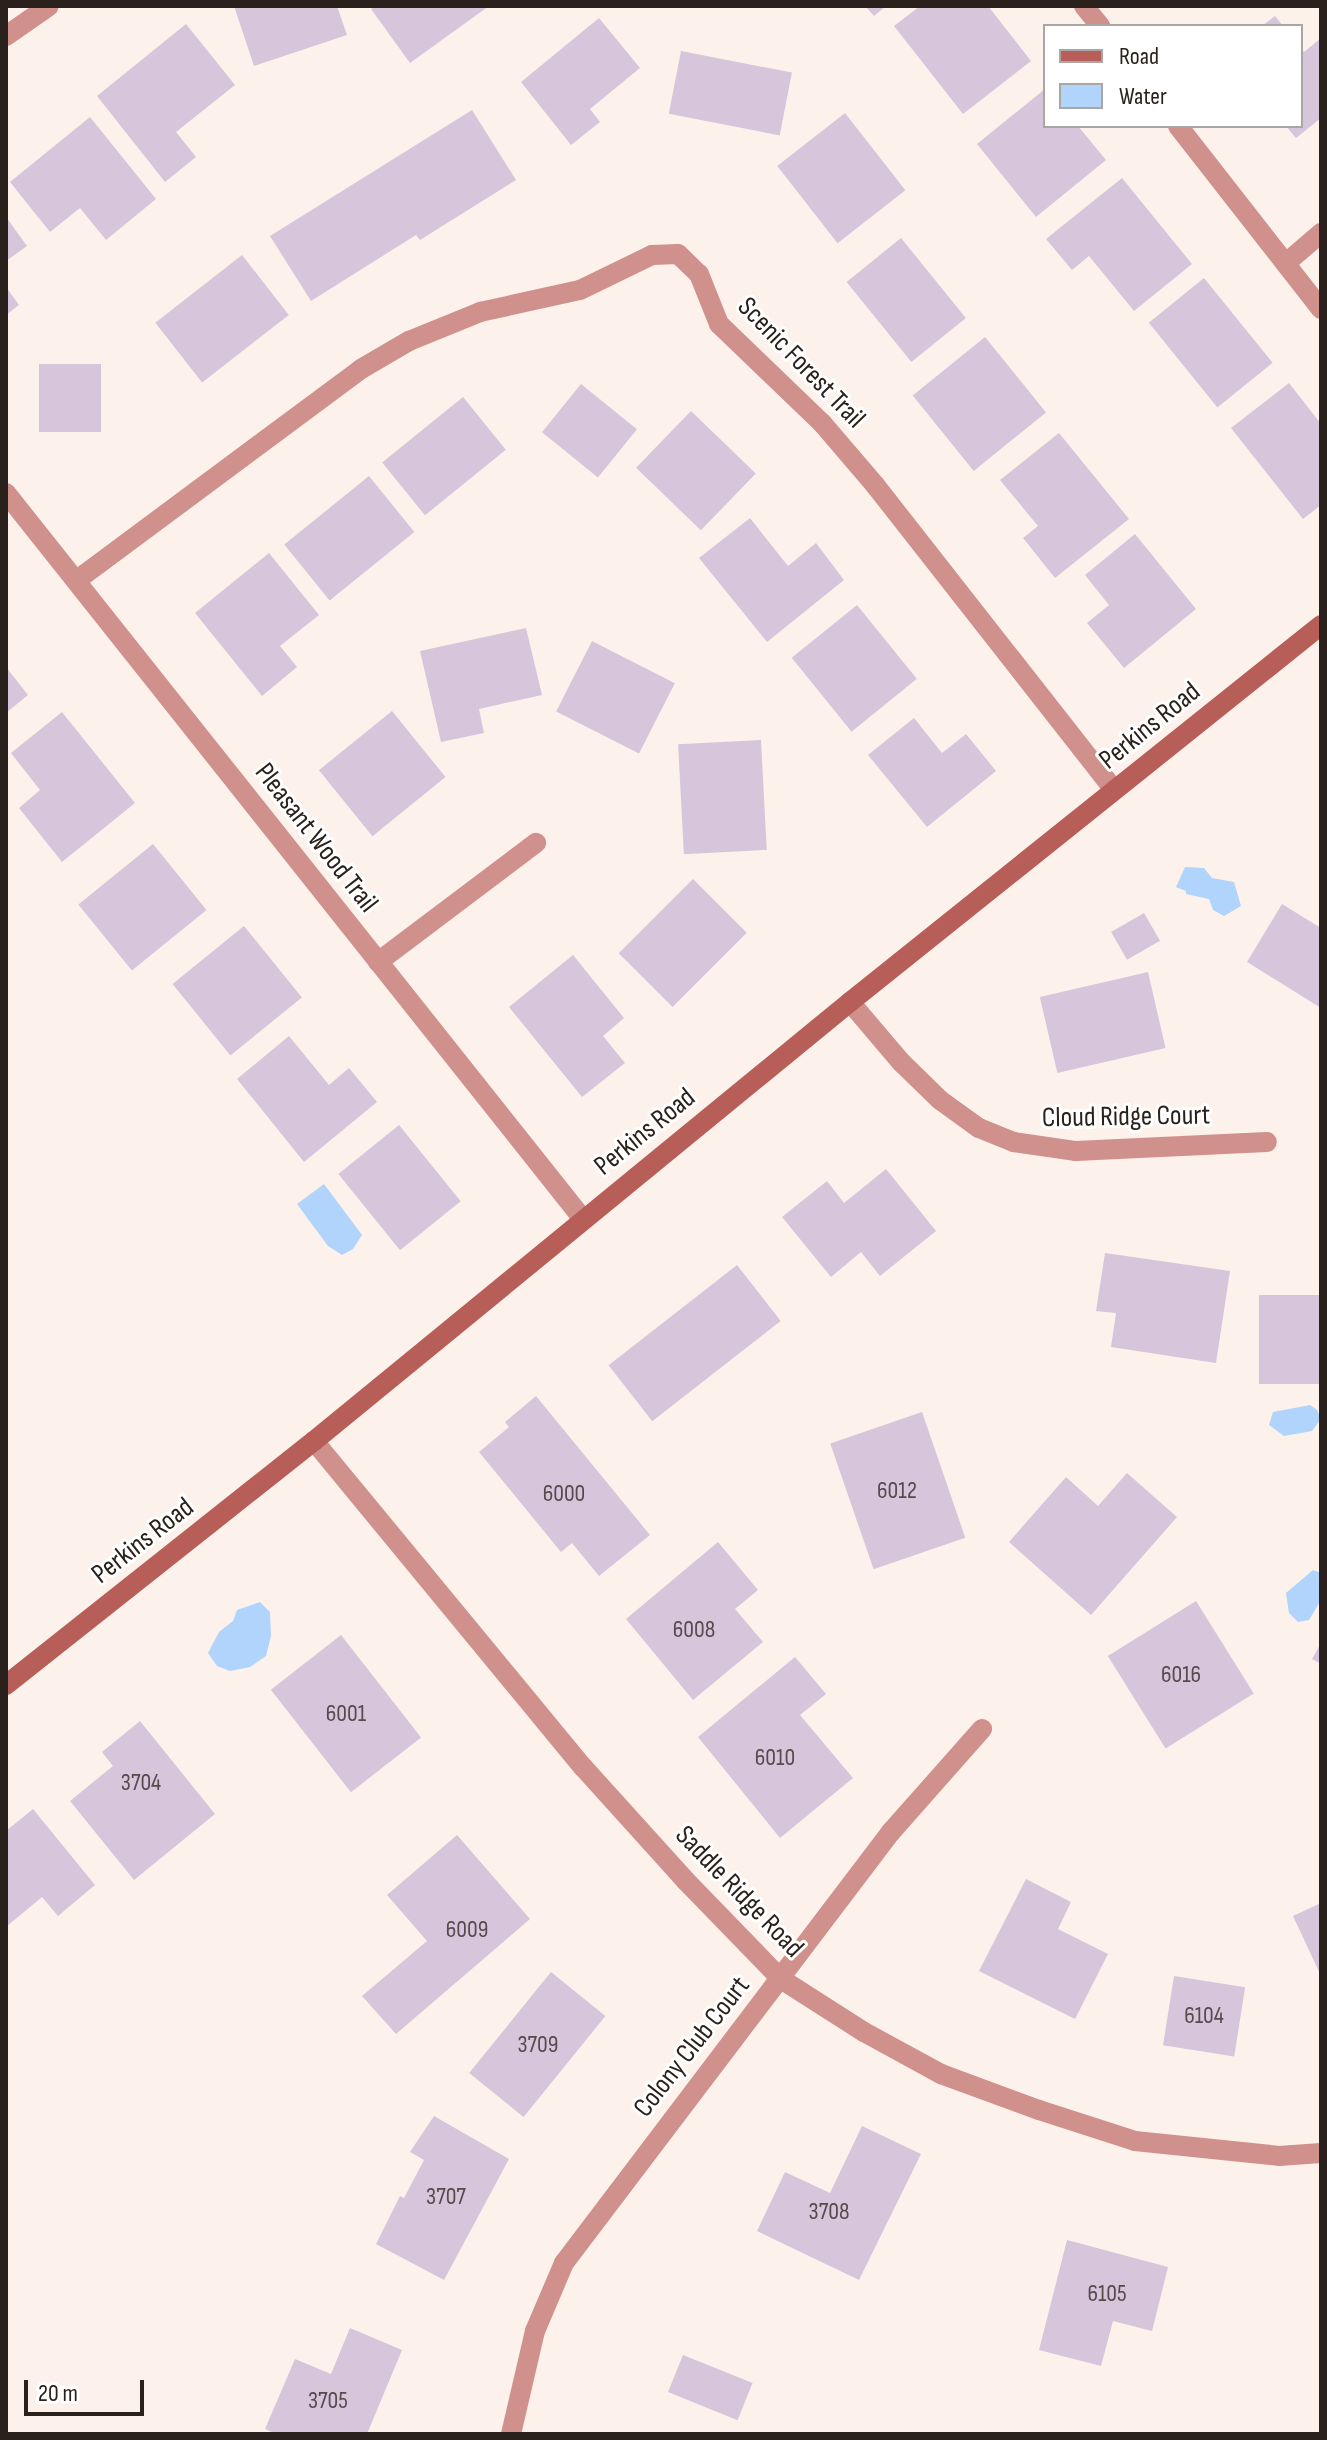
<!DOCTYPE html>
<style>
body{margin:0}
#map{position:relative;width:1327px;height:2440px;overflow:hidden;background:#fdf1eb;font-family:"Sofia Sans Condensed",sans-serif}
div>[style]{position:absolute}
[style*='--x']{left:calc(var(--x)*1px);top:calc(var(--y)*1px);width:calc(var(--w)*1px);rotate:calc(var(--a)*1deg)}
.water>*{inset:0;background:#b0d4fc}
.building>*{inset:0;background:#d7c5dc;transform-origin:0 0}
.minor>*{height:20px;margin:-10px;padding:0 10px;transform-origin:10px;border-radius:10px;background:#d0908b}
.secondary>*{height:20px;margin:-10px;padding:0 10px;transform-origin:10px;border-radius:10px;background:#b85e59}
span{translate:-50% -50%;white-space:nowrap;text-align:center;line-height:1.15;-webkit-text-stroke:6px #fff;paint-order:stroke}
.number-label{font-size:24px;color:#564a4c}
.number-label span{-webkit-text-stroke-width:0}
.street-label{font-size:28px;color:#2b211c}
.frame{position:absolute;inset:0;border:8px solid #2b211c;pointer-events:none}
.legend{position:absolute;left:1043px;top:24px;width:260px;height:104px;box-sizing:border-box;background:#fff;border:2px solid #aaa6a4;margin:0;padding:10px 14px;list-style:none;font-size:24px;color:#2b211c}
.legend li{display:flex;align-items:center;gap:16px;height:40px}
.legend b{width:40px;border:2px solid #aaa6a4}
.scale{position:absolute;left:24px;top:2380px;width:120px;height:36px;box-sizing:border-box;border:4px solid #2b211c;border-top:0;padding-left:10px;font-size:24px;line-height:28px;white-space:nowrap;color:#2b211c;-webkit-text-stroke:6px #fff;paint-order:stroke}
</style>
<div id="map">
<div class="water">
<div style="clip-path:polygon(1185px 867px,1204px 868px,1212px 878px,1234px 882px,1241px 906px,1224px 916px,1213px 910px,1209px 899px,1186px 894px,1186px 891px,1176px 887px)"></div>
<div style="clip-path:polygon(324px 1184px,362px 1235px,353px 1249px,342px 1255px,328px 1246px,297px 1204px)"></div>
<div style="clip-path:polygon(1310px 1405px,1317px 1410px,1321px 1419px,1312px 1431px,1284px 1436px,1269px 1425px,1273px 1412px)"></div>
<div style="clip-path:polygon(1313px 1570px,1321px 1573px,1321px 1600px,1309px 1620px,1298px 1622px,1289px 1613px,1286px 1593px)"></div>
<div style="clip-path:polygon(260px 1602px,270px 1612px,271px 1636px,266px 1656px,250px 1667px,230px 1671px,217px 1666px,208px 1653px,219px 1632px,233px 1621px,237px 1610px)"></div>
</div>
<div class="building">
<div style="clip-path:polygon(234px 6px,337px 6px,347px 35px,254px 66px)"></div>
<div style="clip-path:polygon(375px 6px,489px 6px,410px 63px,371px 9px)"></div>
<div style="clip-path:polygon(865px 6px,886px 6px,874px 16px)"></div>
<div style="clip-path:polygon(920px 6px,988px 6px,1031px 61px,963px 114px,894px 26px)"></div>
<div style="clip-path:polygon(1275px 16px,1283px 26px,1262px 26px)"></div>
<div style="clip-path:polygon(599px 18px,640px 68px,590px 109px,600px 122px,571px 145px,521px 82px)"></div>
<div style="clip-path:polygon(186px 24px,235px 85px,176px 132px,196px 157px,165px 182px,97px 96px)"></div>
<div style="clip-path:polygon(1321px 38px,1321px 118px,1296px 138px,1286px 126px,1301px 126px,1301px 48px,1304px 52px)"></div>
<div style="left:681px;top:51px;width:113px;height:64px;rotate:11deg"></div>
<div style="clip-path:polygon(1045px 89px,1045px 126px,1078px 126px,1106px 160px,1036px 217px,977px 144px)"></div>
<div style="clip-path:polygon(472px 110px,516px 180px,420px 240px,416px 235px,311px 301px,270px 236px)"></div>
<div style="left:845px;top:113px;width:98px;height:86px;rotate:52deg"></div>
<div style="clip-path:polygon(90px 117px,156px 199px,106px 240px,80px 208px,50px 232px,10px 182px)"></div>
<div style="clip-path:polygon(1122px 178px,1192px 264px,1134px 311px,1089px 256px,1072px 270px,1046px 239px)"></div>
<div style="clip-path:polygon(6px 217px,27px 246px,6px 261px)"></div>
<div style="left:901px;top:238px;width:103px;height:70px;rotate:51deg"></div>
<div style="left:242px;top:255px;width:76px;height:110px;rotate:52deg"></div>
<div style="left:1204px;top:278px;width:109px;height:71px;rotate:51deg"></div>
<div style="clip-path:polygon(6px 287px,19px 305px,6px 315px)"></div>
<div style="left:985px;top:337px;width:97px;height:93px;rotate:51deg"></div>
<div style="left:39px;top:364px;width:62px;height:68px"></div>
<div style="clip-path:polygon(1289px 383px,1321px 424px,1321px 505px,1303px 519px,1231px 428px)"></div>
<div style="left:581px;top:384px;width:72px;height:62px;rotate:39deg"></div>
<div style="left:463px;top:397px;width:68px;height:104px;rotate:51deg"></div>
<div style="left:691px;top:411px;width:90px;height:79px;rotate:44deg"></div>
<div style="clip-path:polygon(1059px 433px,1129px 519px,1055px 578px,1023px 538px,1038px 526px,1000px 480px)"></div>
<div style="left:369px;top:476px;width:72px;height:109px;rotate:51deg"></div>
<div style="clip-path:polygon(750px 518px,788px 566px,816px 543px,844px 580px,767px 642px,699px 558px)"></div>
<div style="clip-path:polygon(1135px 534px,1196px 609px,1124px 668px,1087px 623px,1109px 605px,1085px 575px)"></div>
<div style="clip-path:polygon(269px 553px,319px 615px,280px 646px,297px 667px,262px 696px,195px 613px)"></div>
<div style="left:857px;top:605px;width:95px;height:84px;rotate:51deg"></div>
<div style="clip-path:polygon(526px 628px,542px 695px,479px 709px,484px 733px,441px 742px,420px 651px)"></div>
<div style="left:592px;top:641px;width:93px;height:79px;rotate:27deg"></div>
<div style="clip-path:polygon(6px 667px,28px 695px,6px 713px)"></div>
<div style="left:392px;top:711px;width:85px;height:94px;rotate:51deg"></div>
<div style="clip-path:polygon(62px 712px,135px 803px,62px 862px,19px 808px,40px 790px,11px 753px)"></div>
<div style="clip-path:polygon(914px 718px,942px 753px,966px 734px,996px 771px,927px 827px,868px 755px)"></div>
<div style="left:761px;top:740px;width:110px;height:83px;rotate:87deg"></div>
<div style="left:153px;top:844px;width:85px;height:96px;rotate:51deg"></div>
<div style="left:693px;top:879px;width:76px;height:105px;rotate:45deg"></div>
<div style="clip-path:polygon(1282px 904px,1321px 928px,1321px 1008px,1247px 962px)"></div>
<div style="left:1144px;top:913px;width:32px;height:38px;rotate:60deg"></div>
<div style="left:244px;top:926px;width:92px;height:92px;rotate:51deg"></div>
<div style="clip-path:polygon(573px 955px,624px 1018px,603px 1036px,625px 1063px,582px 1097px,509px 1007px)"></div>
<div style="left:1148px;top:972px;width:78px;height:111px;rotate:77deg"></div>
<div style="clip-path:polygon(289px 1036px,329px 1085px,349px 1068px,377px 1102px,304px 1162px,237px 1079px)"></div>
<div style="left:399px;top:1125px;width:98px;height:78px;rotate:51deg"></div>
<div style="clip-path:polygon(886px 1169px,936px 1231px,880px 1276px,861px 1252px,831px 1277px,782px 1217px,827px 1181px,844px 1203px)"></div>
<div style="clip-path:polygon(1105px 1253px,1230px 1271px,1216px 1363px,1111px 1347px,1116px 1313px,1096px 1311px)"></div>
<div style="left:737px;top:1265px;width:71px;height:163px;rotate:52deg"></div>
<div style="left:1321px;top:1295px;width:89px;height:62px;rotate:90deg"></div>
<div style="clip-path:polygon(536px 1396px,650px 1535px,599px 1576px,572px 1543px,561px 1552px,479px 1452px,509px 1427px,505px 1422px)"></div>
<div style="left:922px;top:1412px;width:133px;height:97px;rotate:71deg"></div>
<div style="clip-path:polygon(1127px 1473px,1177px 1517px,1091px 1615px,1009px 1542px,1066px 1477px,1098px 1506px)"></div>
<div style="clip-path:polygon(718px 1542px,758px 1590px,735px 1609px,763px 1642px,693px 1700px,626px 1619px)"></div>
<div style="left:1196px;top:1601px;width:109px;height:104px;rotate:58deg"></div>
<div style="left:341px;top:1635px;width:130px;height:89px;rotate:52deg"></div>
<div style="clip-path:polygon(1321px 1643px,1321px 1664px,1312px 1659px)"></div>
<div style="clip-path:polygon(795px 1657px,826px 1694px,800px 1715px,853px 1778px,780px 1838px,698px 1737px)"></div>
<div style="clip-path:polygon(140px 1721px,215px 1814px,134px 1880px,70px 1801px,113px 1766px,102px 1752px)"></div>
<div style="clip-path:polygon(33px 1809px,95px 1885px,58px 1916px,42px 1897px,6px 1927px,6px 1831px)"></div>
<div style="clip-path:polygon(457px 1835px,530px 1919px,396px 2034px,362px 1996px,427px 1941px,387px 1895px)"></div>
<div style="clip-path:polygon(1026px 1879px,1071px 1902px,1058px 1929px,1108px 1954px,1075px 2019px,979px 1971px)"></div>
<div style="clip-path:polygon(1321px 1903px,1321px 1976px,1293px 1916px)"></div>
<div style="left:551px;top:1972px;width:70px;height:130px;rotate:39deg"></div>
<div style="left:1174px;top:1976px;width:72px;height:70px;rotate:9deg"></div>
<div style="clip-path:polygon(434px 2116px,509px 2159px,444px 2280px,376px 2244px,400px 2196px,404px 2198px,424px 2160px,410px 2152px)"></div>
<div style="clip-path:polygon(862px 2126px,921px 2154px,859px 2280px,757px 2231px,785px 2172px,830px 2193px)"></div>
<div style="clip-path:polygon(1067px 2240px,1168px 2267px,1152px 2331px,1113px 2321px,1101px 2366px,1039px 2350px)"></div>
<div style="clip-path:polygon(350px 2328px,402px 2350px,367px 2434px,276px 2434px,265px 2429px,295px 2359px,331px 2374px)"></div>
<div style="left:683px;top:2355px;width:75px;height:40px;rotate:22deg"></div>
</div>
<div class="minor">
<div style="--x:1084;--y:6;--w:26;--a:51"></div>
<div style="--x:6;--y:36;--w:52;--a:-34.9"></div>
<div style="--x:1178;--y:126;--w:232;--a:52"></div>
<div style="--x:1286;--y:263;--w:46;--a:-40.6"></div>
<div style="--x:6;--y:493;--w:926;--a:51.53"></div>
<div style="--x:77;--y:580;--w:354;--a:-36.6"></div>
<div style="--x:361;--y:369;--w:56;--a:-30.3"></div>
<div style="--x:409;--y:341;--w:77;--a:-22.2"></div>
<div style="--x:480;--y:312;--w:102;--a:-12.4"></div>
<div style="--x:580;--y:290;--w:80;--a:-25.9"></div>
<div style="--x:652;--y:255;--w:26;--a:-2"></div>
<div style="--x:678;--y:254;--w:29;--a:44"></div>
<div style="--x:699;--y:274;--w:54;--a:68.2"></div>
<div style="--x:719;--y:324;--w:143;--a:43.9"></div>
<div style="--x:822;--y:423;--w:82;--a:49.5"></div>
<div style="--x:875;--y:485;--w:387;--a:51.9"></div>
<div style="--x:378;--y:962;--w:198;--a:-37"></div>
<div style="--x:850;--y:1002;--w:79;--a:49.6"></div>
<div style="--x:901;--y:1062;--w:54;--a:44.3"></div>
<div style="--x:940;--y:1100;--w:48;--a:35.7"></div>
<div style="--x:979;--y:1128;--w:38;--a:22"></div>
<div style="--x:1014;--y:1142;--w:63;--a:8.3"></div>
<div style="--x:1076;--y:1151;--w:191;--a:-2.7"></div>
<div style="--x:314;--y:1441;--w:423;--a:50.5"></div>
<div style="--x:583;--y:1767;--w:154;--a:47.9"></div>
<div style="--x:686;--y:1881;--w:136;--a:45.9"></div>
<div style="--x:781;--y:1979;--w:98;--a:32.6"></div>
<div style="--x:864;--y:2032;--w:88;--a:28.6"></div>
<div style="--x:941;--y:2074;--w:104;--a:20.2"></div>
<div style="--x:1039;--y:2110;--w:101;--a:17.9"></div>
<div style="--x:1135;--y:2141;--w:145;--a:5.9"></div>
<div style="--x:1279;--y:2156;--w:42;--a:-4.1"></div>
<div style="--x:511;--y:2434;--w:106;--a:-76.9"></div>
<div style="--x:535;--y:2331;--w:74;--a:-66.9"></div>
<div style="--x:564;--y:2263;--w:540;--a:-52.83"></div>
<div style="--x:890;--y:1833;--w:139;--a:-48.5"></div>
</div>
<div class="secondary">
<div style="--x:6;--y:1685;--w:393;--a:-38.4"></div>
<div style="--x:314;--y:1441;--w:693;--a:-39.32"></div>
<div style="--x:850;--y:1002;--w:603;--a:-38.67"></div>
</div>
<div class="number-label">
<span style="left:897px;top:1491px">6012</span>
<span style="left:564px;top:1494px">6000</span>
<span style="left:694px;top:1630px">6008</span>
<span style="left:1181px;top:1675px">6016</span>
<span style="left:346px;top:1714px">6001</span>
<span style="left:775px;top:1758px">6010</span>
<span style="left:141px;top:1783px">3704</span>
<span style="left:467px;top:1930px">6009</span>
<span style="left:1204px;top:2016px">6104</span>
<span style="left:538px;top:2045px">3709</span>
<span style="left:446px;top:2197px">3707</span>
<span style="left:829px;top:2212px">3708</span>
<span style="left:1107px;top:2294px">6105</span>
<span style="left:328px;top:2401px">3705</span>
</div>
<div class="street-label">
<span style="left:801px;top:363px;rotate:46deg">Scenic Forest Trail</span>
<span style="left:1150px;top:726px;rotate:-39deg">Perkins Road</span>
<span style="left:316px;top:838px;rotate:52deg">Pleasant Wood Trail</span>
<span style="left:1126px;top:1117px;rotate:-1deg">Cloud Ridge Court</span>
<span style="left:645px;top:1132px;rotate:-39deg">Perkins Road</span>
<span style="left:143px;top:1541px;rotate:-38deg">Perkins Road</span>
<span style="left:739px;top:1892px;rotate:46deg">Saddle Ridge Road</span>
<span style="left:692px;top:2047px;rotate:-52deg">Colony Club Court</span>
</div>
<div class="frame"></div>
<ul class="legend">
<li><b style="height:10px;background:#b85e59"></b>Road</li>
<li><b style="height:22px;background:#b0d4fc"></b>Water</li>
</ul>
<div class="scale">20 m</div>
</div>
